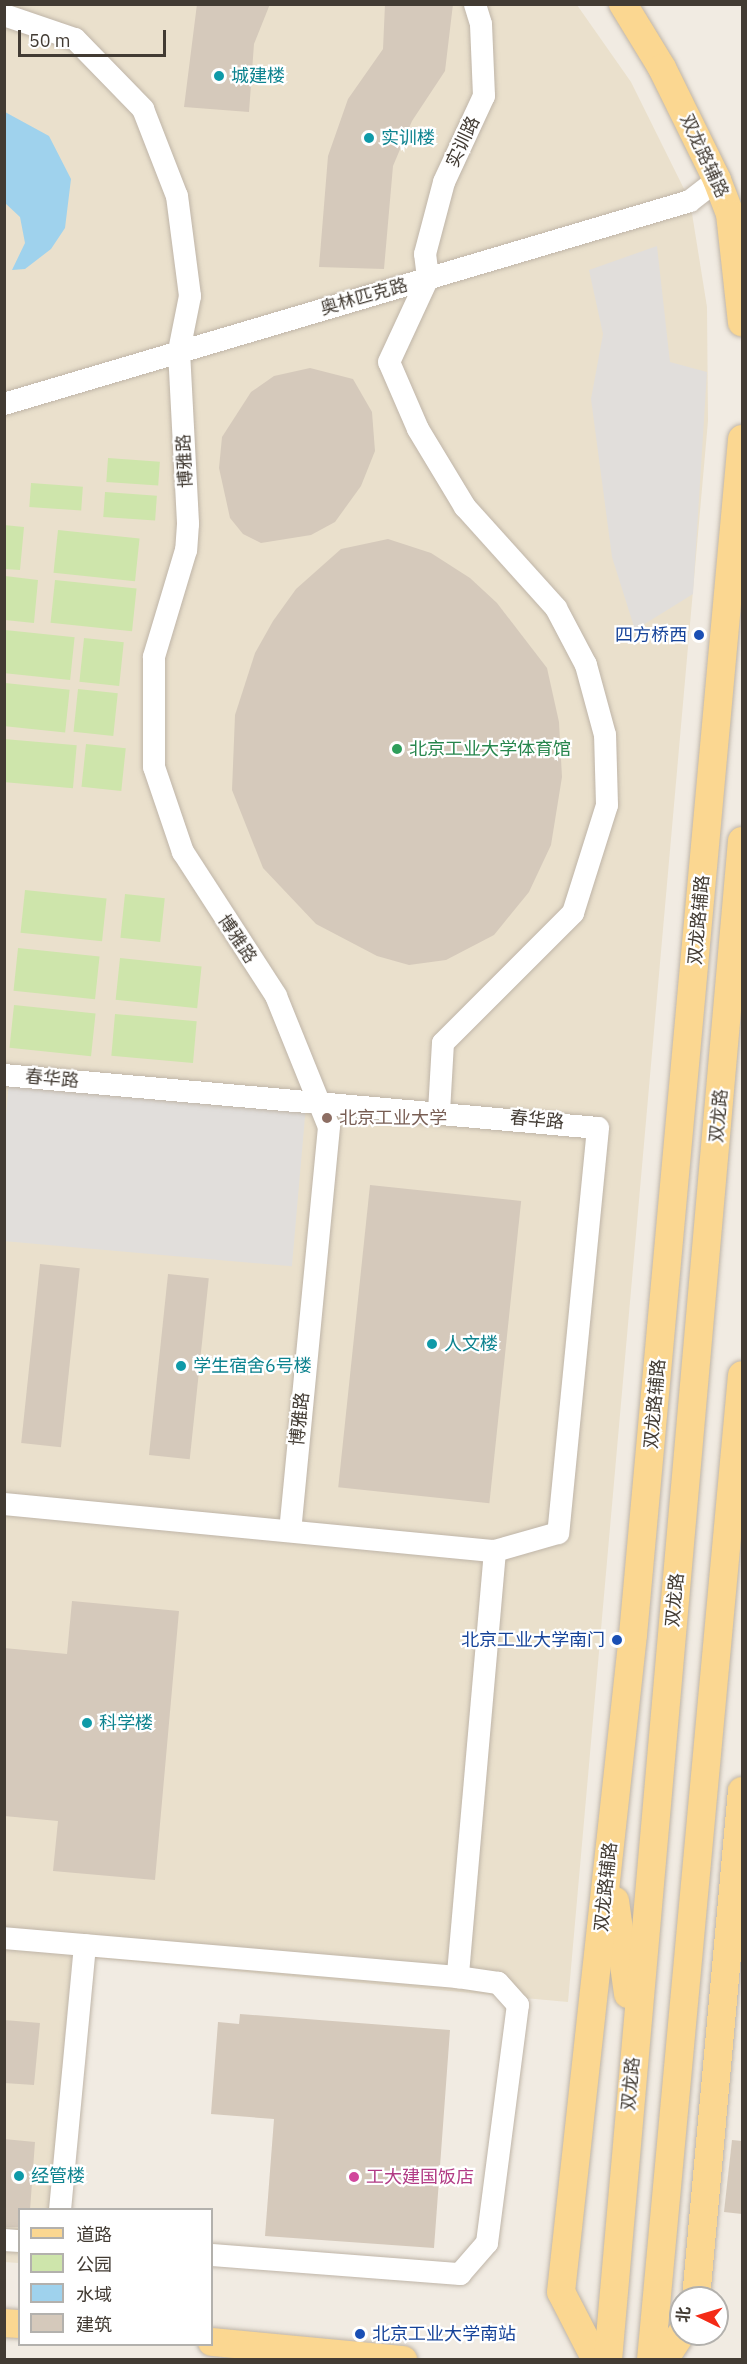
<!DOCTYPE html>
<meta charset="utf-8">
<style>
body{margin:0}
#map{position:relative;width:747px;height:2364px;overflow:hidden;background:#f1ebe2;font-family:"IBM Plex Sans","Noto Sans SC",sans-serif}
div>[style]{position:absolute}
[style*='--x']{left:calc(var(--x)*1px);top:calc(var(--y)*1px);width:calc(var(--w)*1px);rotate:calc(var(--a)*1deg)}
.education>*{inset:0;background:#eae0cc}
.green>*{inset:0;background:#cee5ab;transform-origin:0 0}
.parking>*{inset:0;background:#e1dedb;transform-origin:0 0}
.water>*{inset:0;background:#9fd2ed}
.building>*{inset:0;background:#d5c9bb;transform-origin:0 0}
.roads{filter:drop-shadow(0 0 2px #bfb5a8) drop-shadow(0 0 2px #bfb5a8)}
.minor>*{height:22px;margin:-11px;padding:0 11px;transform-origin:11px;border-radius:11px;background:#fff}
.major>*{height:28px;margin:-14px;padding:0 14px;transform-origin:14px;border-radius:14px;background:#fbd791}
.dots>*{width:16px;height:16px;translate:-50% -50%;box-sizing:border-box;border:3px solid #fff;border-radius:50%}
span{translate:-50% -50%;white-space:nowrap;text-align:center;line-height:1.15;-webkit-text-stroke:4.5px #fff;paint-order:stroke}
.culture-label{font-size:18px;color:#0d838f}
.left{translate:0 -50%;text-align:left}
.street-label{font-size:18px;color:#423b33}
.transit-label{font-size:18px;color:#164399}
.right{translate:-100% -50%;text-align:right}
.leisure-label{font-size:18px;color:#27864d}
.education-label{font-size:18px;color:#785e54}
.hotel-label{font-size:18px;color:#b23c85}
.frame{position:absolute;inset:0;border:6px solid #423b33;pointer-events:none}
.legend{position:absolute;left:18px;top:2208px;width:195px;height:138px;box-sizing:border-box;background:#fff;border:2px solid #b3b1ad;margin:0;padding:8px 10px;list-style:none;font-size:18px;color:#423b33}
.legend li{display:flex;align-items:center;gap:12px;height:30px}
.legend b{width:30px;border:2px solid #b3b1ad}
.north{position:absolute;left:669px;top:2286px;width:60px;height:60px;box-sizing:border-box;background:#fff;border:2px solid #b3b1ad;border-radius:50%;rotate:275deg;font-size:16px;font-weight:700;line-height:24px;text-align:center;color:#423b33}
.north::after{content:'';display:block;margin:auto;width:21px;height:27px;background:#f42a16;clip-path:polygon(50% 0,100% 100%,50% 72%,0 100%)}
.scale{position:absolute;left:18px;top:30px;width:148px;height:27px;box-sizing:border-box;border:3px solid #423b33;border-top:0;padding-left:8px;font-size:18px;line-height:21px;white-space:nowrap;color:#423b33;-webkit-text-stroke:4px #fff;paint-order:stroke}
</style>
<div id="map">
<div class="education">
<div style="clip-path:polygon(4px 5px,577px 5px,631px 82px,690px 201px,707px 307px,708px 421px,568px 2002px,72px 1956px,50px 2209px,20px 2210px,19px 2263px,4px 2262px)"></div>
</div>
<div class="green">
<div style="left:108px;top:458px;width:52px;height:24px;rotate:4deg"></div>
<div style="left:31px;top:483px;width:52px;height:24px;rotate:4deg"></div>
<div style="left:105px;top:492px;width:52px;height:25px;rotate:4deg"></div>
<div style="clip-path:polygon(4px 525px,24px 527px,20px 570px,5px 569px)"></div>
<div style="left:58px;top:530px;width:82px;height:43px;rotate:6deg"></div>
<div style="clip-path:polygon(5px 576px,38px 580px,34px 623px,5px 620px)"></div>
<div style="left:55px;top:580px;width:82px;height:43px;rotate:6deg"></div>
<div style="left:5px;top:630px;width:70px;height:43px;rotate:6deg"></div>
<div style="left:84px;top:638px;width:40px;height:44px;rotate:6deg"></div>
<div style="left:5px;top:683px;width:65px;height:43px;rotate:6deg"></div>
<div style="left:78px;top:689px;width:40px;height:43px;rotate:6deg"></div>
<div style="left:4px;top:739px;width:73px;height:43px;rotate:5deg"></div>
<div style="left:86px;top:744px;width:40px;height:43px;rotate:6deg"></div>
<div style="left:25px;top:890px;width:82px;height:43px;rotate:6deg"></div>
<div style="left:125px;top:894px;width:40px;height:44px;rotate:6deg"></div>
<div style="left:18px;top:948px;width:82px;height:43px;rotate:6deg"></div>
<div style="left:120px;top:958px;width:82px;height:42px;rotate:6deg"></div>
<div style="left:14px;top:1005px;width:82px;height:43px;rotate:6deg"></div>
<div style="left:115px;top:1014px;width:82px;height:42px;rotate:5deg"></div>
</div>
<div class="parking">
<div style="clip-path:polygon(657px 246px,670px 362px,707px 372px,693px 594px,635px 630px,612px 557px,591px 399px,603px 334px,589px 270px)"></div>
<div style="left:9px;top:1081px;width:298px;height:160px;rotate:5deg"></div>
</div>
<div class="water">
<div style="clip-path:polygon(5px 112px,49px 136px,71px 179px,65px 228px,51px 249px,25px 269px,12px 270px,25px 243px,20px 217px,5px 203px)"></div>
</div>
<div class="building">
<div style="clip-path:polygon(197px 4px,270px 4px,254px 44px,249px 112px,184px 107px)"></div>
<div style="clip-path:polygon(385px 4px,453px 4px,445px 71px,412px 121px,393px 166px,384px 269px,319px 267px,328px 156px,348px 99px,383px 49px)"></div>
<div style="clip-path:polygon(310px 368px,353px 379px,372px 412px,375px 451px,361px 486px,335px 522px,311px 535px,261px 543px,243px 534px,230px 518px,219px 468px,222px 437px,251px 392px,274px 376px)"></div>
<div style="clip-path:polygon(388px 539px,431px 553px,470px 578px,497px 603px,547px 668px,559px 722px,562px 777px,551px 845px,529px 892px,494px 935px,446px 960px,409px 965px,377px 956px,316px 924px,263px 868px,232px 790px,235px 715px,255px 653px,273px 621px,296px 589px,341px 549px)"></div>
<div style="left:370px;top:1185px;width:152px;height:304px;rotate:6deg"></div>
<div style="left:40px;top:1264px;width:40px;height:180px;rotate:6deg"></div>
<div style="left:168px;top:1274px;width:41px;height:182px;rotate:6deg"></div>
<div style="clip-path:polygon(72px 1601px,179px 1611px,155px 1880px,53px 1871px,58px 1821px,4px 1816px,4px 1648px,67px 1654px)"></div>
<div style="clip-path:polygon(240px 2014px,450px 2030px,434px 2248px,265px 2236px,274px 2119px,211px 2114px,218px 2022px,239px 2024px)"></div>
<div style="clip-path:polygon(4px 2020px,40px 2023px,34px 2085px,4px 2083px)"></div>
<div style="clip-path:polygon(4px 2139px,35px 2142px,30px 2210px,20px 2210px,20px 2227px,4px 2227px)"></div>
<div style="clip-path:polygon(732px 2140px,742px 2141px,742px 2214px,724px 2212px)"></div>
</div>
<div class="roads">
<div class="minor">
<div style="--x:4;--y:15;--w:75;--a:18.7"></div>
<div style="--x:75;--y:39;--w:98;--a:45.8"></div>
<div style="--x:143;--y:109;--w:93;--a:68.7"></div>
<div style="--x:177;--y:196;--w:101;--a:82.6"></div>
<div style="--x:190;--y:296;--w:56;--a:101.3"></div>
<div style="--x:179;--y:351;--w:173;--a:87"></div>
<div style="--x:188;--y:524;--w:26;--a:94"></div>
<div style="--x:186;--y:550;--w:112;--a:106.7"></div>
<div style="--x:154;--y:657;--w:110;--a:90"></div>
<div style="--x:154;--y:767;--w:90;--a:71.2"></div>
<div style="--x:183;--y:852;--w:171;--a:57.1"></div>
<div style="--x:276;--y:996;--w:141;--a:68"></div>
<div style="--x:329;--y:1127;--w:404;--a:95.5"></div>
<div style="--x:4;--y:404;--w:715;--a:-16.48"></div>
<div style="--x:690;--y:201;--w:34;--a:-38"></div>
<div style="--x:4;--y:1075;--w:596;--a:5.1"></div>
<div style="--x:598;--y:1128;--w:407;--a:95.6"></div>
<div style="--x:558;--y:1533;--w:66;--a:164.1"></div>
<div style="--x:439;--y:1112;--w:69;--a:-86.7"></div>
<div style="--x:443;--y:1043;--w:184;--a:-45"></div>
<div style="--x:573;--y:913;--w:113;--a:-72.5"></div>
<div style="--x:607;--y:805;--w:70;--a:-91.6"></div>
<div style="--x:605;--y:735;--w:73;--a:-105.2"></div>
<div style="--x:586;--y:665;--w:64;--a:-117.8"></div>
<div style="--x:556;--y:608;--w:136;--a:-132"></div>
<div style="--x:465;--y:507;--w:91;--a:-121.1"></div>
<div style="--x:418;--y:429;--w:73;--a:-113.4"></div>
<div style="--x:389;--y:362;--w:93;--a:-65.1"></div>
<div style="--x:428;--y:278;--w:24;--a:-97"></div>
<div style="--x:425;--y:254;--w:74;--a:-75.2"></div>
<div style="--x:444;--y:182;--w:95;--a:-65.1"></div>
<div style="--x:484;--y:96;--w:72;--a:-92.4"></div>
<div style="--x:481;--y:24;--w:21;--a:-107"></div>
<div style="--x:4;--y:1504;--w:493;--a:5.5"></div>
<div style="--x:495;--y:1551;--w:428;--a:95"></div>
<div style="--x:458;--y:1977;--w:456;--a:-175.1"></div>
<div style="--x:60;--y:2210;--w:266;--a:-84.6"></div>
<div style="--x:4;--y:2240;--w:16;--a:4"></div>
<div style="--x:212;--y:2255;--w:249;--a:4.4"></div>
<div style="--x:460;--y:2274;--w:41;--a:-48.9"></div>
<div style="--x:487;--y:2243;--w:240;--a:-82.6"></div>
<div style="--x:518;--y:2005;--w:30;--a:-132"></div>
<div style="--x:498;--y:1983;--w:40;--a:-171.5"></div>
</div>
<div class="major">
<div style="--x:623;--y:4;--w:75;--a:58.6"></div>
<div style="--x:662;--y:68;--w:125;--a:63.8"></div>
<div style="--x:717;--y:180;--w:36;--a:69"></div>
<div style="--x:730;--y:214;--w:109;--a:83.7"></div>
<div style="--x:615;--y:1901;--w:94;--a:82"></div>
<div style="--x:696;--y:2298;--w:509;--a:-84.82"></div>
<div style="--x:4;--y:2323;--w:16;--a:4"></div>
<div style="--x:212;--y:2342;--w:192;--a:5.4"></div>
<div style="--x:596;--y:2360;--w:76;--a:-117.2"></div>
<div style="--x:561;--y:2292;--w:661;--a:-83.75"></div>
<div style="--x:633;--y:1635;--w:1201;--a:-84.79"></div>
<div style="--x:608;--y:2360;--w:1525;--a:-84.96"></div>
<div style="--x:651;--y:2360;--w:989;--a:-84.72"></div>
<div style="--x:664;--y:2360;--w:31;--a:-57"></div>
</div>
</div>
<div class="dots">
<div style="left:219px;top:76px;background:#0f9aa8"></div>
<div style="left:369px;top:138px;background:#0f9aa8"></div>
<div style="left:699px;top:635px;background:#1a4fb4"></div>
<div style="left:397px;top:749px;background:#2e9e5b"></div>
<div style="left:327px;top:1118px;background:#8d6e63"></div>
<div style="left:432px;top:1344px;background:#0f9aa8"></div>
<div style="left:181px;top:1366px;background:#0f9aa8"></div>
<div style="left:617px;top:1640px;background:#1a4fb4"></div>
<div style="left:87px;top:1723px;background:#0f9aa8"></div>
<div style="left:19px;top:2176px;background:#0f9aa8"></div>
<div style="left:354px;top:2177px;background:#d1479c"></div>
<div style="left:360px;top:2334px;background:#1a4fb4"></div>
</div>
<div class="culture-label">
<span class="left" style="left:231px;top:76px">城建楼</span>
<span class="left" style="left:381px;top:138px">实训楼</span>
<span class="left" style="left:444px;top:1344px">人文楼</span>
<span class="left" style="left:193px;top:1366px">学生宿舍6号楼</span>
<span class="left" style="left:99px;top:1723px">科学楼</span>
<span class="left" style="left:31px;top:2176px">经管楼</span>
</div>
<div class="street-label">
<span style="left:463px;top:142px;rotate:-65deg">实训路</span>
<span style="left:704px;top:156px;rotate:65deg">双龙路辅路</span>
<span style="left:364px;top:297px;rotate:-16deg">奥林匹克路</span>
<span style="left:185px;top:461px;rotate:-93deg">博雅路</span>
<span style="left:699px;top:920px;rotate:-85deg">双龙路辅路</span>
<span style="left:237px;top:939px;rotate:56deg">博雅路</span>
<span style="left:52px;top:1079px;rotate:5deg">春华路</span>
<span style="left:719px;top:1116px;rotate:-85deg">双龙路</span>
<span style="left:537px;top:1120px;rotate:5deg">春华路</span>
<span style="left:655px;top:1404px;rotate:-85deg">双龙路辅路</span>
<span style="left:300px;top:1419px;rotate:-84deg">博雅路</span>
<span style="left:675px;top:1600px;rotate:-85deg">双龙路</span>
<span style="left:606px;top:1887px;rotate:-84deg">双龙路辅路</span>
<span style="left:631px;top:2084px;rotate:-85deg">双龙路</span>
</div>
<div class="transit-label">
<span class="right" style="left:687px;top:635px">四方桥西</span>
<span class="right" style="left:605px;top:1640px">北京工业大学南门</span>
<span class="left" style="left:372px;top:2334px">北京工业大学南站</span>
</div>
<div class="leisure-label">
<span class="left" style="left:409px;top:749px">北京工业大学体育馆</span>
</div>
<div class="education-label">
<span class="left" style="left:339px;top:1118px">北京工业大学</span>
</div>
<div class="hotel-label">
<span class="left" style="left:366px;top:2177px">工大建国饭店</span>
</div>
<div class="frame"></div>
<ul class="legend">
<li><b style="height:8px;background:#fbd791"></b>道路</li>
<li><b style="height:16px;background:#cee5ab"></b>公园</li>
<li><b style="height:16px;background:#9fd2ed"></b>水域</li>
<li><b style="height:16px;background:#d5c9bb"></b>建筑</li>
</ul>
<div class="north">北</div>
<div class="scale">50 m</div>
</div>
